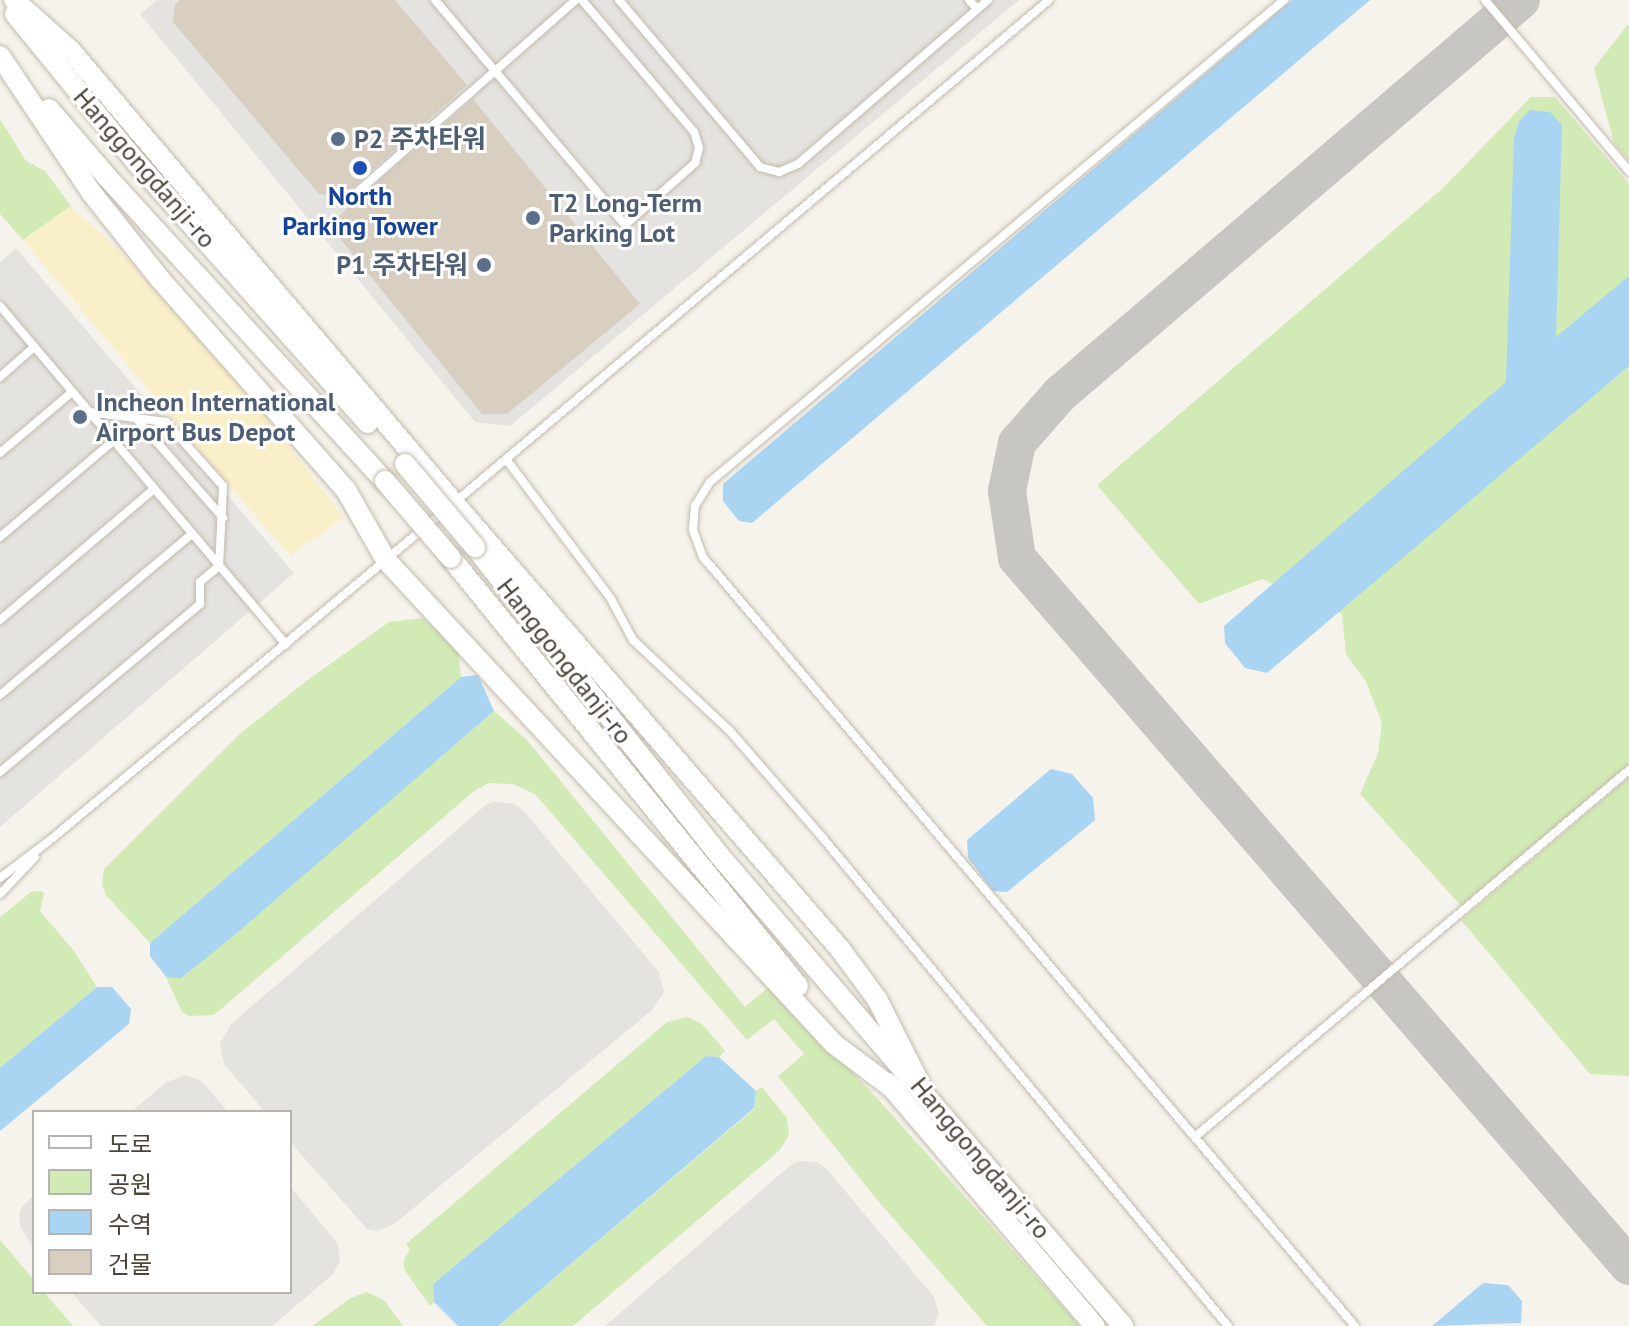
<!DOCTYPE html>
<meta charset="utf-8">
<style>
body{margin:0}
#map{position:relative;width:1629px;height:1326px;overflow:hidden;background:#f6f3ec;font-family:"PT Sans","Noto Sans KR",sans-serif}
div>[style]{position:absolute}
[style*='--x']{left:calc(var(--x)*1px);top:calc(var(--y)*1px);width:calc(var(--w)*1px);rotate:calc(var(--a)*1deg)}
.green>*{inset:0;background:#d2eab5}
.sand>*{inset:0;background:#f9efc9}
.parking>*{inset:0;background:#e5e3e0}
.water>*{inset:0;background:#a9d4f2}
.taxiway>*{height:38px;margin:-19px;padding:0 19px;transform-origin:19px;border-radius:19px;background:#c8c6c3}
.building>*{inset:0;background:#d8cfc1}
.roads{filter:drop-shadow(0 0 2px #c2bbae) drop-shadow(0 0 2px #c2bbae)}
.service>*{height:8px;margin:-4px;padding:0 4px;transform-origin:4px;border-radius:4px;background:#fff}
.tertiary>*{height:20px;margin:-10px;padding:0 10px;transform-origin:10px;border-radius:10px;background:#fff}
.bridges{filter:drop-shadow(0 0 2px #c2bbae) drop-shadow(0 0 2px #c2bbae)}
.tertiary-bridge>*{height:20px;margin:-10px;padding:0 10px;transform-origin:10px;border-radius:10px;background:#fff}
.dots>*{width:22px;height:22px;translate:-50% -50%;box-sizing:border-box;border:4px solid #fff;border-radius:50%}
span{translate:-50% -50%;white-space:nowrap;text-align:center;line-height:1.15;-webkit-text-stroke:6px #fff;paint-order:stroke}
.service-label{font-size:26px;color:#4e5e75;font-weight:700}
.left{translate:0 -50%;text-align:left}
.right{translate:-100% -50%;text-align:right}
.street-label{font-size:26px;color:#4b4439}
.transit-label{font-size:26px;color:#164399;font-weight:700}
.legend{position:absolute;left:32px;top:1110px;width:260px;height:184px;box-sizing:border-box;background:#fff;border:2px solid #b7b4b0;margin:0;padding:10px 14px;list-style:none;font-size:24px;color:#4b4439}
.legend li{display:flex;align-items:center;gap:16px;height:40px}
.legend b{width:40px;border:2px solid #b7b4b0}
</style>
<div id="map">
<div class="green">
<div style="clip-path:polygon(1629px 23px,1629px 161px,1614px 143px,1594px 68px)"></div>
<div style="clip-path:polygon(1531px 97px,1555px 97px,1629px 184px,1629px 765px,1462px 907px,1360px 794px,1378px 753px,1382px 723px,1366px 682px,1346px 654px,1342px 614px,1262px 579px,1199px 604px,1097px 485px,1443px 188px)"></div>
<div style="clip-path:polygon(0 119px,26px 161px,45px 171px,71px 206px,23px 240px,0 214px)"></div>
<div style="clip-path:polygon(423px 618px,435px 629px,440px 628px,458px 649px,461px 677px,150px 943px,106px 895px,102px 884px,104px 869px,241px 733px,305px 682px,389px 622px)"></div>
<div style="clip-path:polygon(494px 711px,528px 741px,745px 1007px,770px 986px,878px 1099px,1080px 1326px,987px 1326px,874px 1196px,778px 1076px,804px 1054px,774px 1019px,747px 1040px,535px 794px,513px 784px,489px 783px,474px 791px,220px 1010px,213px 1015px,189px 1016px,182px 1012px,166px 977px,181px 977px)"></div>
<div style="clip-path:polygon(1629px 777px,1629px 1076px,1590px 1074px,1461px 920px)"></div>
<div style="clip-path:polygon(41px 891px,44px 893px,40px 911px,74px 951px,97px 987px,0 1068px,0 917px,31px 892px)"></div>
<div style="clip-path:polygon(687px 1017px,702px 1024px,725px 1051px,719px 1057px,706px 1056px,433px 1284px,434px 1302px,430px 1306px,404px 1269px,404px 1259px,410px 1250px,406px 1244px,667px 1022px)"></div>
<div style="clip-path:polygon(762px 1087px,787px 1118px,789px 1135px,779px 1151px,573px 1326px,498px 1326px,754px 1109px,756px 1091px)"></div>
<div style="clip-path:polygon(0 1240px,34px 1280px,34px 1292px,44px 1292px,73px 1326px,0 1326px)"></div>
<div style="clip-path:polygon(366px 1292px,384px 1300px,403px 1326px,312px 1326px,351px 1298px)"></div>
</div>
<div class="sand">
<div style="clip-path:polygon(71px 206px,128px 259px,192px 331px,205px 337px,344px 518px,290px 555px,226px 482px,23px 240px)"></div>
</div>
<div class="parking">
<div style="clip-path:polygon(157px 0,1019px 0,510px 426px,475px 422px,140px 14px)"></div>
<div style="clip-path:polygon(16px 248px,294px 573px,0 827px,0 262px)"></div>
<div style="clip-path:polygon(495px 802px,515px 804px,523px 810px,659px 972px,664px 992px,652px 1010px,393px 1225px,376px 1231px,367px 1229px,290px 1142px,290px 1112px,265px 1112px,224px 1064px,220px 1044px,231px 1024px,487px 804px)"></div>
<div style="clip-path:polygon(185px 1075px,202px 1081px,228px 1112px,131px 1112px,165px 1083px)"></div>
<div style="clip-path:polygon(801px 1161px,817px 1162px,826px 1168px,934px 1297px,939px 1315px,934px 1326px,605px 1326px,792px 1164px)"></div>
<div style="clip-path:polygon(290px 1186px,338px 1244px,340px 1260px,333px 1274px,272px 1326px,101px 1326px,71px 1292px,290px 1292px)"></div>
<div style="clip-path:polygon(34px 1195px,34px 1249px,21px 1229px,19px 1217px,22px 1207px)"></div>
</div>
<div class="water">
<div style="clip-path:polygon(1292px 0,1370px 0,752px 523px,739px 521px,723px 501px,723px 484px)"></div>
<div style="clip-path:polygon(1530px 110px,1550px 112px,1562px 125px,1556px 337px,1629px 276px,1629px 366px,1267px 673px,1245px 668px,1225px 643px,1224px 626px,1506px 382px,1514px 138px,1519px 122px)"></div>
<div style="clip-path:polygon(478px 675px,494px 711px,231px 938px,181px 978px,166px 977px,150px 956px,150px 943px,461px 677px)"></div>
<div style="clip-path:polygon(1051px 769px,1072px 774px,1093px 798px,1095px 820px,1007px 892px,993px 891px,968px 858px,967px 840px)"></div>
<div style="clip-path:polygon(97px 987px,112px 987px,131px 1009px,129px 1024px,0 1131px,0 1068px)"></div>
<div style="clip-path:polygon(706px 1056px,719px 1057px,756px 1091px,754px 1108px,498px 1326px,458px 1326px,434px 1302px,433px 1284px)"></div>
<div style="clip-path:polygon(1483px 1283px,1508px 1285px,1522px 1301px,1521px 1323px,1432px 1326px)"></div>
</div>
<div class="taxiway">
<div style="--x:1521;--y:0;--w:606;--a:139.48"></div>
<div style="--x:1060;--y:394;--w:65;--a:131.3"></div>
<div style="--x:1017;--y:443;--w:49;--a:101.8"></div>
<div style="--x:1007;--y:491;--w:68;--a:81.5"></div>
<div style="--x:1017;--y:558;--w:936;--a:49.16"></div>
</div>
<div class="building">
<div style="clip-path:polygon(180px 0,395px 0,467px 85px,343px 196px,319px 194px,173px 22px,175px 5px)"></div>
<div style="clip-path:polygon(473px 99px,640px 304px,507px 414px,482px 414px,329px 225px)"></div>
</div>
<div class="roads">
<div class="service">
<div style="--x:435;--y:0;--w:294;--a:49.8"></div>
<div style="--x:625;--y:225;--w:94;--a:-41.5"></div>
<div style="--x:695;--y:163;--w:16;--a:-75"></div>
<div style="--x:699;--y:148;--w:17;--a:-107"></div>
<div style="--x:694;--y:132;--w:173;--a:-130.3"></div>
<div style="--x:619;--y:0;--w:219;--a:49.8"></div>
<div style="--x:760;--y:167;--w:20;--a:15"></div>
<div style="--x:779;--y:172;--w:21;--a:-23"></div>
<div style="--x:798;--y:164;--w:251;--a:-40.8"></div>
<div style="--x:969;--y:0;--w:12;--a:48"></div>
<div style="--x:1284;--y:0;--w:750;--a:139.98"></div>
<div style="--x:710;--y:482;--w:28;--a:122"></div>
<div style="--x:695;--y:506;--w:24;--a:95"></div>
<div style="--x:693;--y:530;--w:29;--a:70"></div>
<div style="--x:703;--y:557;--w:1008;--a:49.71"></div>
<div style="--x:1485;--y:0;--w:224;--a:49.9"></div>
<div style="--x:347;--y:201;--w:305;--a:-41.3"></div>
<div style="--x:0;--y:306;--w:443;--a:49.8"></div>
<div style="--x:0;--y:377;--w:45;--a:-41.4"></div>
<div style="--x:135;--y:417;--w:134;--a:48.9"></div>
<div style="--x:0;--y:453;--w:94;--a:-40.3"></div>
<div style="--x:506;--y:459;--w:175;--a:53.1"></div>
<div style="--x:611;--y:599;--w:47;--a:61.8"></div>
<div style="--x:633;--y:640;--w:132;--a:43.2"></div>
<div style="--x:729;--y:730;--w:142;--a:49"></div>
<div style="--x:822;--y:837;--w:636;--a:50.3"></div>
<div style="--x:454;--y:503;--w:779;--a:-40.21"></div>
<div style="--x:0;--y:537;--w:148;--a:-40.3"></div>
<div style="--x:0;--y:620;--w:202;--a:-40.4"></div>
<div style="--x:0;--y:695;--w:251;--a:-40"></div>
<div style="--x:0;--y:772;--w:261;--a:-40"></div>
<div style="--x:200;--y:604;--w:22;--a:-90"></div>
<div style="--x:200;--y:582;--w:25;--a:-40"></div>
<div style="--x:219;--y:566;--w:80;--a:-87.1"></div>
<div style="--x:223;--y:486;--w:86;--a:-131.7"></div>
<div style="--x:166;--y:422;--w:78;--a:-172.6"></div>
<div style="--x:0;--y:878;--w:61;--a:-37.1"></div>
<div style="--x:49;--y:841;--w:513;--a:-39.86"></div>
<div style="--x:0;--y:894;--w:51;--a:-46.6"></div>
<div style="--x:1196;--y:1136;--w:567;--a:-40.21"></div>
</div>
<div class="tertiary">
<div style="--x:14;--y:0;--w:76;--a:41.8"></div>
<div style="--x:71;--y:51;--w:592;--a:49.72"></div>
<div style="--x:454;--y:503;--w:590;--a:49.12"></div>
<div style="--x:840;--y:949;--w:62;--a:53.5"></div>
<div style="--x:877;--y:999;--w:102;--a:63.2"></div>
<div style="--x:15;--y:14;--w:191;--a:50.7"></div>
<div style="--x:136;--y:162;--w:349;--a:48.4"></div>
<div style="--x:0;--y:56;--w:164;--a:56.2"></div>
<div style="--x:91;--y:192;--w:111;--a:51.6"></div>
<div style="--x:160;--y:279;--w:281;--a:48.6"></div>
<div style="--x:346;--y:490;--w:81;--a:60.3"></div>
<div style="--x:386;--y:560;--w:660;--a:47.21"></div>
<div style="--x:834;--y:1044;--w:76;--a:37"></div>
<div style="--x:49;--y:109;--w:89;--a:49.5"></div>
<div style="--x:107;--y:177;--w:412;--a:47.6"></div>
<div style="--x:475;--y:547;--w:393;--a:51.6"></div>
<div style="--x:719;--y:855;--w:621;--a:49.38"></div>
<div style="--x:451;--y:558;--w:551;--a:50.97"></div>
<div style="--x:888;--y:1083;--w:319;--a:49.6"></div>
</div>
</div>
<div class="bridges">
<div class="tertiary-bridge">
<div style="--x:405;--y:464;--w:109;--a:49.9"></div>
<div style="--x:385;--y:481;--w:101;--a:49.4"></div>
</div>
</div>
<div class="dots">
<div style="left:338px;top:139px;background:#5c6f8a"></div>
<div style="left:360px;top:168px;background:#1a4fb4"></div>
<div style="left:533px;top:218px;background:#5c6f8a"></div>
<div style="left:484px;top:265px;background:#5c6f8a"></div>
<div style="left:80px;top:417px;background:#5c6f8a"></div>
</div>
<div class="service-label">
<span class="left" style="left:354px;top:139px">P2 주차타워</span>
<span class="left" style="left:549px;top:218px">T2 Long-Term<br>Parking Lot</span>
<span class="right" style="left:468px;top:265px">P1 주차타워</span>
<span class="left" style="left:96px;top:417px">Incheon International<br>Airport Bus Depot</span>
</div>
<div class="street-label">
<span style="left:145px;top:168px;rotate:49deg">Hanggongdanji-ro</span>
<span style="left:565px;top:661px;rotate:52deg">Hanggongdanji-ro</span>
<span style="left:981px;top:1158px;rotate:50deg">Hanggongdanji-ro</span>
</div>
<div class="transit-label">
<span style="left:360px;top:211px">North<br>Parking Tower</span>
</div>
<ul class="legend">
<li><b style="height:10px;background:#fff"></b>도로</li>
<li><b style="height:22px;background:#d2eab5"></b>공원</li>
<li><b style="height:22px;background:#a9d4f2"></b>수역</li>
<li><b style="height:22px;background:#d8cfc1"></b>건물</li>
</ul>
</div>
